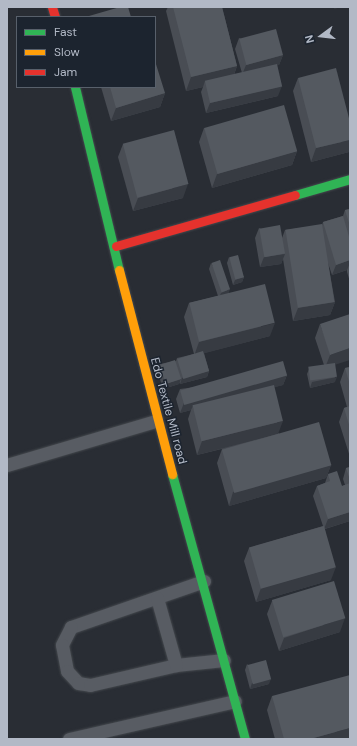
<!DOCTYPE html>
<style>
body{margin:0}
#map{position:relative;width:357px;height:746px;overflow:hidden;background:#292d34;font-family:"DM Sans",sans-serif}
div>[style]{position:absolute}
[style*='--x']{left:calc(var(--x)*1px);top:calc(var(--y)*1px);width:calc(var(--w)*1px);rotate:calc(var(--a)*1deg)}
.roads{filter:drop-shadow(0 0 1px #44484d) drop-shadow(0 0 1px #44484d)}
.lane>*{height:13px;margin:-6.5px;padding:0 6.5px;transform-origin:6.5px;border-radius:6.5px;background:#585c63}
.fast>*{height:9px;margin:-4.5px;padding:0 4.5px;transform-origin:4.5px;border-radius:4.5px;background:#30b455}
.slow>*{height:9px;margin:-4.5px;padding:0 4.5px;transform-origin:4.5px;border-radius:4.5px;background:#ff9f0a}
.jam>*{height:9px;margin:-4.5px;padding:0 4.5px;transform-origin:4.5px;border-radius:4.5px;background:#e5322d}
.wall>*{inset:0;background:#494d54}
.shaded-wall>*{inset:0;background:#373b42}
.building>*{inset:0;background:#545960;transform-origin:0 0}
span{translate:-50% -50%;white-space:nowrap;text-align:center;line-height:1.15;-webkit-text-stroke:3px #1c242f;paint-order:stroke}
.street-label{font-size:12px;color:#b2b9c6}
.frame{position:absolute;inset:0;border:8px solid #b2b9c6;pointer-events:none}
.legend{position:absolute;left:16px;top:16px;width:140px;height:72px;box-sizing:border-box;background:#1c242f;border:1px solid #58606b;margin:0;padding:5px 7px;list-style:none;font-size:12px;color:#b2b9c6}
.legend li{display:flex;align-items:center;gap:8px;height:20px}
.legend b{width:20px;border:1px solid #58606b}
.north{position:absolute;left:301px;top:16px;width:40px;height:40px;-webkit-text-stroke:3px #1c242f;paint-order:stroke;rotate:255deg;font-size:11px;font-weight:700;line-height:16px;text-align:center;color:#b2b9c6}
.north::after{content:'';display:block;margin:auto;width:14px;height:18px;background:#b2b9c6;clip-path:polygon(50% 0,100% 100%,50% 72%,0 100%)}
</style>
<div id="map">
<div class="roads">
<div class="lane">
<div style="--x:7;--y:465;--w:155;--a:-16.5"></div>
<div style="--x:204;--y:581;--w:141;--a:160.9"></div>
<div style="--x:71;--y:627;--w:20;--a:117"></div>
<div style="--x:62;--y:645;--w:26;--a:79"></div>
<div style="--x:67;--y:671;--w:16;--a:47"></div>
<div style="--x:78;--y:683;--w:12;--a:9"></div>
<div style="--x:90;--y:685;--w:88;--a:-13.1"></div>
<div style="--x:176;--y:665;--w:48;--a:-5.9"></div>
<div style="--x:157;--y:598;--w:70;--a:74.2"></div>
<div style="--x:69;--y:739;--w:170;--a:-12.9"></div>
</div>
<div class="fast">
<div style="--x:75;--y:87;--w:188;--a:76.5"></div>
<div style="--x:295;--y:195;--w:57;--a:-16.2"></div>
<div style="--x:172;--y:474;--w:275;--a:74.6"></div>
</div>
<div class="slow">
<div style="--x:119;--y:270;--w:211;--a:75.4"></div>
</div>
<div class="jam">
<div style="--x:52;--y:7;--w:10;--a:73"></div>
<div style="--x:116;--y:246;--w:186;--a:-15.9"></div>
</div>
</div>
<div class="wall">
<div style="clip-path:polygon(168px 7px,222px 7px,237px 66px,234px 75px,242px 73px,235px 49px,239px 38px,283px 55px,279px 65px,277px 65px,278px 96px,206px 113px,201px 92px,203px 87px,186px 91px,166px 11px)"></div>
<div style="clip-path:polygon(298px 78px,349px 152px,311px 162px,293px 91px)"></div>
<div style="clip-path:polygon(101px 87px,155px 87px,165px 93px,160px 107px,111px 121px)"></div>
<div style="clip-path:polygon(350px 93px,350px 103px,349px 97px)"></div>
<div style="clip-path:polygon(204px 128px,297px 151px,292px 165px,212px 188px,199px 142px)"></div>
<div style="clip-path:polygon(123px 144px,183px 198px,133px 211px,118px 157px)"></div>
<div style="clip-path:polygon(350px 209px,350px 282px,347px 272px,347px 270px,332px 275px,328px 263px,335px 302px,330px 315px,293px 321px,283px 259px,281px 264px,260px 267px,255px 238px,259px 228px,282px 238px,285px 230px,322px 225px,323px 222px,343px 216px,345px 210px)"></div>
<div style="clip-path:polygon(229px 257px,244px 277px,242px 282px,233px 285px,227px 263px)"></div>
<div style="clip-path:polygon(211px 263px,229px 293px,270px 336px,204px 353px,209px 371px,207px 377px,180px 384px,180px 382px,179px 384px,163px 389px,157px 370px,159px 364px,176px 361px,177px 358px,194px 354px,184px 317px,189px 303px,218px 296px,209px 269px)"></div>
<div style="clip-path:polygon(320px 324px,335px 365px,335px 382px,310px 388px,307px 374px,309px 369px,324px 365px,315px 338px)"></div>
<div style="clip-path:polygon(350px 367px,350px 457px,339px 422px,344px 408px,347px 407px,340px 382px,345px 368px)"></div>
<div style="clip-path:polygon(287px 375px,283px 385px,274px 387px,278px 433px,331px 465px,326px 478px,229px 506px,217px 463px,222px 449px,242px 444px,197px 455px,188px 419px,191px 410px,180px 413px,176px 399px,180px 389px)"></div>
<div style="clip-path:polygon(350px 467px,350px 521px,325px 529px,331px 580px,256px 602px,244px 561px,249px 548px,323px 526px,313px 496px,317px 486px,325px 483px,328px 474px,342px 486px,345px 485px,343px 479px,346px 468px)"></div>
<div style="clip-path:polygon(272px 601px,340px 632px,279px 651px,267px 614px)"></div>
<div style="clip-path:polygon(247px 664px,269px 684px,250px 689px,245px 670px)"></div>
<div style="clip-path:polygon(272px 696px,350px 739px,275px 739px,267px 710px)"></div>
</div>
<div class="shaded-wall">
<div style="clip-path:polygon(335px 7px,341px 7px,334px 9px)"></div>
<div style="clip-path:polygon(283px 55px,279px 65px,242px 75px,246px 65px)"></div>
<div style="clip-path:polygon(237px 66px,232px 80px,205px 81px,203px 87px,186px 91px,191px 77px)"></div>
<div style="clip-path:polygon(282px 86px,278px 96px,206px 113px,210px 103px)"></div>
<div style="clip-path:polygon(165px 93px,160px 107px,111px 121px,116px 108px)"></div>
<div style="clip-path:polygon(350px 140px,350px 150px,349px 152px,311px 162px,316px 148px)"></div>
<div style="clip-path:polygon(297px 151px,292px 165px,212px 188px,217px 174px)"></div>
<div style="clip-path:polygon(188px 184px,183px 198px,133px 211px,138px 198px)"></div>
<div style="clip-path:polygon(285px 254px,281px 264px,260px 267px,264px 257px)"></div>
<div style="clip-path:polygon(350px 260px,350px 263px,347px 270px,332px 275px,336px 265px)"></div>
<div style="clip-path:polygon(244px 277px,242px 282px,233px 285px,235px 280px)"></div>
<div style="clip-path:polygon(230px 289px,228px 295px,219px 298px,221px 293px)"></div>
<div style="clip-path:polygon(335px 302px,330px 315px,293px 321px,298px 308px)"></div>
<div style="clip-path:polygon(275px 323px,270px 336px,194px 356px,199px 342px)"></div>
<div style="clip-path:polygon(350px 348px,350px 360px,325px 368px,330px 355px)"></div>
<div style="clip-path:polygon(209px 371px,207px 377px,180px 384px,182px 378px)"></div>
<div style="clip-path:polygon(287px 375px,283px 385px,194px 410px,193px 406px,191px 410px,180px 413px,184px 403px)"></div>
<div style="clip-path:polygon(337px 377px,335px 382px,310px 388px,312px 382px)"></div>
<div style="clip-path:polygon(181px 379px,179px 384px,163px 389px,165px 384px)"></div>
<div style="clip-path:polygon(283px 421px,278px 434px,197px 455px,202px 441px)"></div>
<div style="clip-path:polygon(331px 465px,326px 478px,229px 506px,233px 492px)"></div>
<div style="clip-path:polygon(350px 512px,350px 521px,324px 529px,328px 519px)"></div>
<div style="clip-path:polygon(336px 567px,331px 580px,256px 602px,261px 588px)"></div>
<div style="clip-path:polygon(345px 618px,340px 632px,279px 651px,284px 638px)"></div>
<div style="clip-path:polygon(271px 679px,269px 684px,250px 689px,252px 683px)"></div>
<div style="clip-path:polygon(350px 728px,350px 739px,310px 739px)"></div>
</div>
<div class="building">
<div style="clip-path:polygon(120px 7px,128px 7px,131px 17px,89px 17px,89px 16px)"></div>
<div style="clip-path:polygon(173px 7px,222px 7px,237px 66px,191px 77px)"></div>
<div style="left:276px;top:29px;width:27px;height:38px;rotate:75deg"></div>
<div style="clip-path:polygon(155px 61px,165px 93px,116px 108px,110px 87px,155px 87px)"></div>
<div style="left:277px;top:64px;width:23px;height:74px;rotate:77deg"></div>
<div style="clip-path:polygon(336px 68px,350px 122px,350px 140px,316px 148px,298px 78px)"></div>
<div style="left:284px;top:105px;width:48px;height:83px;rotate:74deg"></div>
<div style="left:174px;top:130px;width:56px;height:53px;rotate:75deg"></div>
<div style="clip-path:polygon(350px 209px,350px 226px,345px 210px)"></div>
<div style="clip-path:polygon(343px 216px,350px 240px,350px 260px,336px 265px,323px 222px)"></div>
<div style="left:322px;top:224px;width:79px;height:37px;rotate:81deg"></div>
<div style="left:280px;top:225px;width:29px;height:21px;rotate:80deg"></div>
<div style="left:238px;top:255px;width:23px;height:9px;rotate:75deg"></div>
<div style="left:220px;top:260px;width:31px;height:9px;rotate:71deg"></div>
<div style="left:265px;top:284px;width:40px;height:78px;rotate:76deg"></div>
<div style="clip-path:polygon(350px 314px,350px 348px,330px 355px,320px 324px)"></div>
<div style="left:203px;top:351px;width:21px;height:27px;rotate:73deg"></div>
<div style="left:175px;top:360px;width:20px;height:16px;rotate:72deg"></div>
<div style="left:283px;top:361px;width:15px;height:107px;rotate:74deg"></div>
<div style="left:335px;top:363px;width:14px;height:27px;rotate:82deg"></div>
<div style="clip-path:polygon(350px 367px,350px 385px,345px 368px)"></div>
<div style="left:274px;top:385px;width:37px;height:84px;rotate:76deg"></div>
<div style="clip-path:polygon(350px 406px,350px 428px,344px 408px)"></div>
<div style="left:319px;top:422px;width:45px;height:101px;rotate:74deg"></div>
<div style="clip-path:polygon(350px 467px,350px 480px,346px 468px)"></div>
<div style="clip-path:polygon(337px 471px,342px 486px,350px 483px,350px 512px,328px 519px,317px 486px,330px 481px,328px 474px)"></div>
<div style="left:324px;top:526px;width:43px;height:78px;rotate:74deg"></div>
<div style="left:334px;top:581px;width:39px;height:65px;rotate:73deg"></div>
<div style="left:266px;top:660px;width:20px;height:19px;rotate:75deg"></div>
<div style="clip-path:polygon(350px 675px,350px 728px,310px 739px,284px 739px,272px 696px)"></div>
</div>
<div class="street-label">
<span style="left:168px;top:411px;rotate:75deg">Edo Textile Mill road</span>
</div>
<div class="frame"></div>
<ul class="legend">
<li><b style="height:5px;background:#30b455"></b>Fast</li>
<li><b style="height:5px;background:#ff9f0a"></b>Slow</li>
<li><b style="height:5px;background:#e5322d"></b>Jam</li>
</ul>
<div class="north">N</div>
</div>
